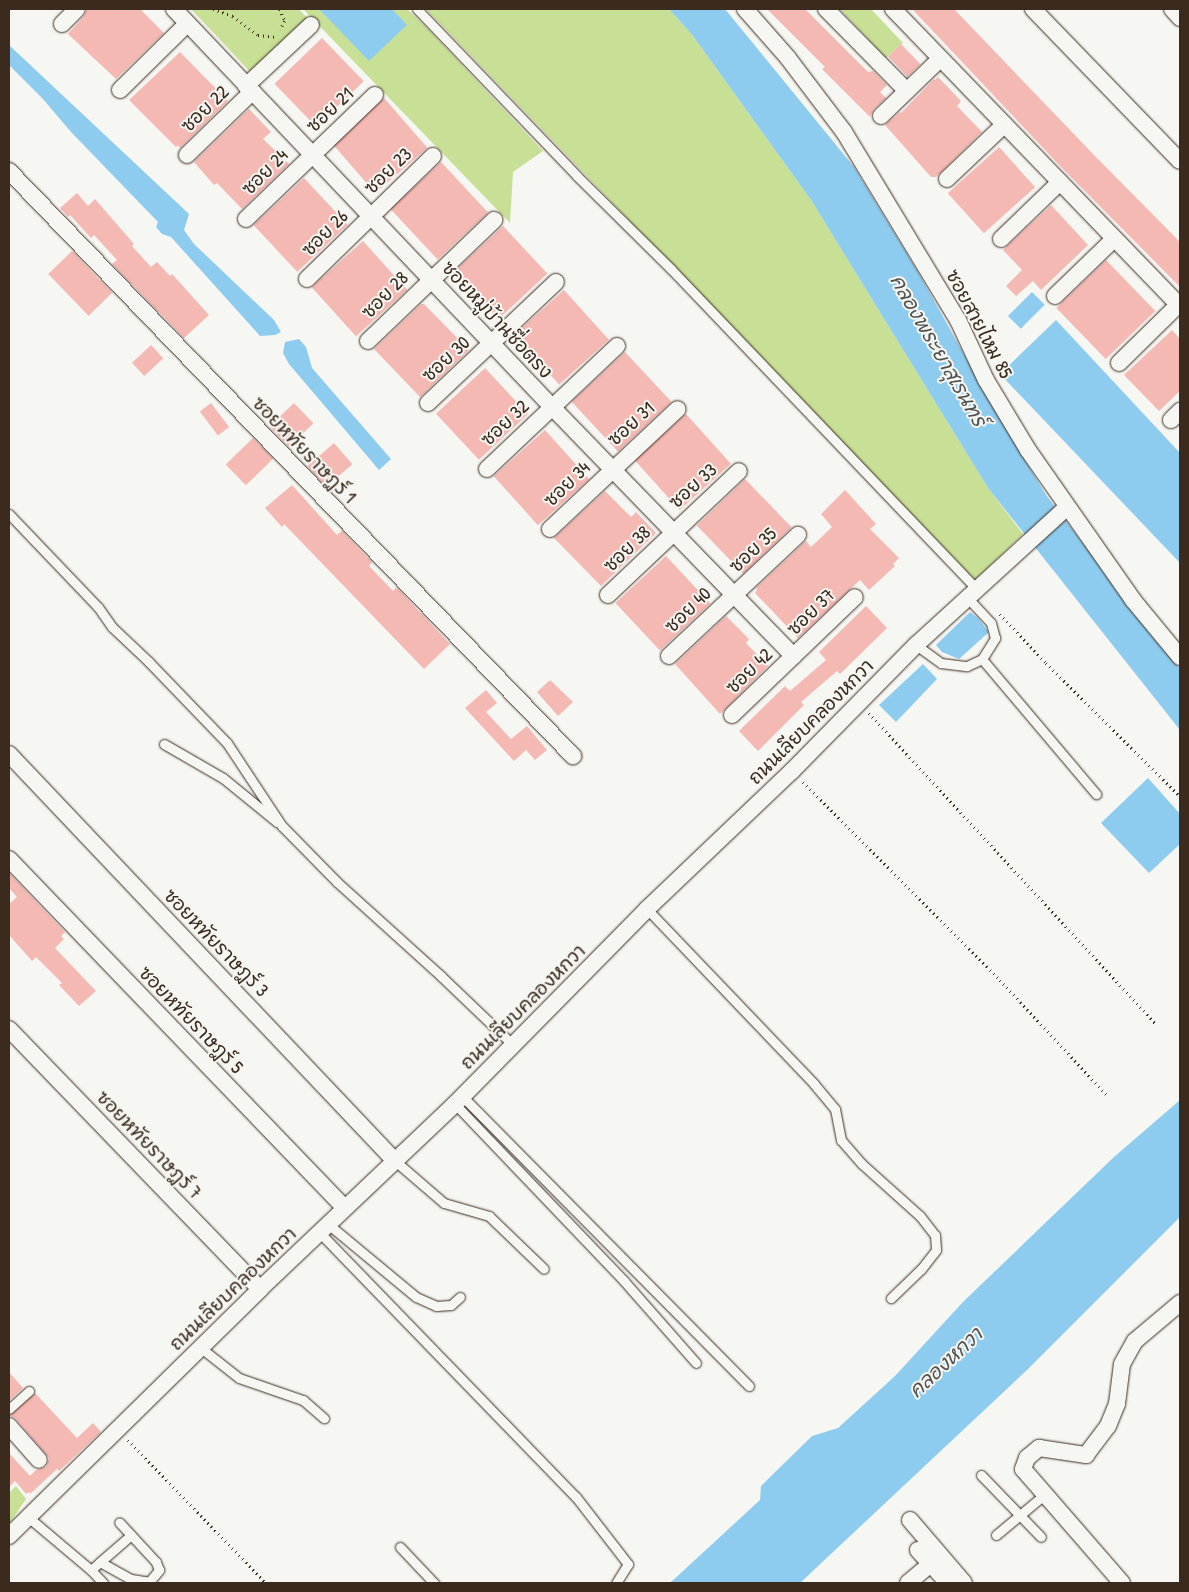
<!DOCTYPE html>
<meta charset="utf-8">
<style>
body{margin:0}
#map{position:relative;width:1189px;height:1592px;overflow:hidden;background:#f6f6f2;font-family:"Patrick Hand","Playpen Sans Thai",sans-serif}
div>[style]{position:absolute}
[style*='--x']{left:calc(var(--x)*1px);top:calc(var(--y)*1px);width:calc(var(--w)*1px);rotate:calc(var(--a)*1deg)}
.green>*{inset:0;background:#c8e096}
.water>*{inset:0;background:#8eccef;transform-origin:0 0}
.building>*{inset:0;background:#f5b9b4;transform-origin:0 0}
.path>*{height:2.5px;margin-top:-1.25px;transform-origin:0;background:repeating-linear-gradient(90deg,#3b2a1e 0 1px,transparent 0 5px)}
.roads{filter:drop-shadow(0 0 1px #3b2a1e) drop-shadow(0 0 1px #3b2a1e)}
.lane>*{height:9px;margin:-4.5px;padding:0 4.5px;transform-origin:4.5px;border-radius:4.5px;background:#f6f6f2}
.street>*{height:16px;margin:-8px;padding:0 8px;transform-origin:8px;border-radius:8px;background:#f6f6f2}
span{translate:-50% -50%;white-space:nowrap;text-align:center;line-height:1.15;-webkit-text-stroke:4px #f6f6f2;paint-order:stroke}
.street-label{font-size:19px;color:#3b2a1e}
.water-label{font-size:20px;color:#505252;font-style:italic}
.frame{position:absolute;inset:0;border:10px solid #3b2a1e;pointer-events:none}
</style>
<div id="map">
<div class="green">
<div style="clip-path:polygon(191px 9px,299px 9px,310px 21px,254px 76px)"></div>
<div style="clip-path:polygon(303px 9px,407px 9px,429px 30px,543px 151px,513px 172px,510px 223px)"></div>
<div style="clip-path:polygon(426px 9px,669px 9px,693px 36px,811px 200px,988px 488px,1023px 534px,975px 580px)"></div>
<div style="clip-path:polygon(840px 9px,871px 9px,903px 43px,886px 58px)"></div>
<div style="clip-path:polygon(16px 1486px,26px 1499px,9px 1524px,9px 1493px)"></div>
</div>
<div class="water">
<div style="clip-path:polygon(319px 9px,392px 9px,407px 25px,369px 61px)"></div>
<div style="clip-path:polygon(669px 9px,725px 9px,854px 167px,918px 272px,999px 417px,1046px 495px,1180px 669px,1180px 730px,988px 488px,811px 200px,693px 36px)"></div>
<div style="clip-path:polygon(9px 45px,189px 214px,184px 230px,194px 244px,274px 320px,281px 332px,275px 335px,260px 336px,171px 237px,162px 234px,156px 227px,158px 222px,71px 132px,43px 99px,9px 65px)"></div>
<div style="left:1032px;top:292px;width:18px;height:34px;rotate:45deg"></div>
<div style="clip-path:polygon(1056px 320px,1180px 453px,1180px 563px,1000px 374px)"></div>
<div style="clip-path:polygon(299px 339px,306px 347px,312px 368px,391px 459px,379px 470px,289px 364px,283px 353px,285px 342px)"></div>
<div style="clip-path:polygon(970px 612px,978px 618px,989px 632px,959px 659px,942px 652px,936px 645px)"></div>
<div style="clip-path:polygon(923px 664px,937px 679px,896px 722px,879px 705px)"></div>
<div style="clip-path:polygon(1148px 778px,1180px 814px,1180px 844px,1149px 873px,1101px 823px)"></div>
<div style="clip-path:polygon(1180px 1100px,1180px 1217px,1027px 1370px,800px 1583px,670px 1583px,760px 1500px,761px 1486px,812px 1436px,838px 1428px,895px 1376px,963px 1302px,1114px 1157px)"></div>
</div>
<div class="building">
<div style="clip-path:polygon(87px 9px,140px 9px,164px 33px,116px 79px,68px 34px,84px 16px)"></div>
<div style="clip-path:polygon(767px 9px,805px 9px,868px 72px,873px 71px,887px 85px,880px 92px,886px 98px,874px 109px,870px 117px,822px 69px,825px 67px)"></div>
<div style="clip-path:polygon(912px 9px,954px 9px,1093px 154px,1180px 242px,1180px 287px,1063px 169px)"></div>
<div style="left:322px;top:38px;width:60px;height:66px;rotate:46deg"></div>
<div style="left:901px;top:44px;width:28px;height:18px;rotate:46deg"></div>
<div style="clip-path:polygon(180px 52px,228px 101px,180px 148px,178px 145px,176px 147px,129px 100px)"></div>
<div style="clip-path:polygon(938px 77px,961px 101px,957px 106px,982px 132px,936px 177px,931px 177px,885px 125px,900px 112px,901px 113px,934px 79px,935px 80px)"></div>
<div style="left:384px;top:98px;width:66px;height:69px;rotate:49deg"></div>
<div style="clip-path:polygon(249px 109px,271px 132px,263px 139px,289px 164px,242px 209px,217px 183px,214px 185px,194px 162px)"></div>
<div style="left:999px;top:147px;width:54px;height:69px;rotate:48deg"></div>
<div style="left:441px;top:162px;width:69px;height:69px;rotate:47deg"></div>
<div style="left:304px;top:178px;width:64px;height:69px;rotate:47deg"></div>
<div style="clip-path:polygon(77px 193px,88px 206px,95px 199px,134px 244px,132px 246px,151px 267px,157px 262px,170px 276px,172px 274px,209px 315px,184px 338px,112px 264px,117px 260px,94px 235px,91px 238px,70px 215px,68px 217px,60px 208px)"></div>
<div style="clip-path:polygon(1051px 205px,1088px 245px,1041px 290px,1033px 281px,1016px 296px,1006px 286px,1022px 270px,1003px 250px)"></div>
<div style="left:503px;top:226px;width:65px;height:67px;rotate:47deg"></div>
<div style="left:363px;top:241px;width:66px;height:69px;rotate:48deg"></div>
<div style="left:72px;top:251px;width:58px;height:33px;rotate:46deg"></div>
<div style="left:1106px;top:260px;width:71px;height:69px;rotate:46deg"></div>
<div style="left:564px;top:290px;width:67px;height:67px;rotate:48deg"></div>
<div style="clip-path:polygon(421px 304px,424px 304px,469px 350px,420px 397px,374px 349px)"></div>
<div style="clip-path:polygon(1172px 330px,1180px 339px,1180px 391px,1159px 411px,1124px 375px)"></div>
<div style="left:151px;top:345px;width:18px;height:26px;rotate:47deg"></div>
<div style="left:625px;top:352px;width:68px;height:73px;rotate:47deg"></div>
<div style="left:485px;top:368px;width:63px;height:67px;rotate:47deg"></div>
<div style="left:211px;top:403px;width:30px;height:14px;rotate:53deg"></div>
<div style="left:294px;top:403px;width:28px;height:34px;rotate:46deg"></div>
<div style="left:686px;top:414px;width:67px;height:69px;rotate:48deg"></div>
<div style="left:545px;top:430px;width:66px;height:69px;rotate:48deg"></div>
<div style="left:253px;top:438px;width:29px;height:38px;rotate:46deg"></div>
<div style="left:334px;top:443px;width:28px;height:35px;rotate:49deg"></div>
<div style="left:745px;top:479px;width:67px;height:67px;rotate:46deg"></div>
<div style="clip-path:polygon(292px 485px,337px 535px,342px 531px,369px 559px,372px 562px,369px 566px,393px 591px,396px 588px,399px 590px,450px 644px,424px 669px,284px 524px,282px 527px,265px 508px)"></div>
<div style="clip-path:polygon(845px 490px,876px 524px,870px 529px,899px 558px,893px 564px,895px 566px,869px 590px,860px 580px,798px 638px,755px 593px,757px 590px,756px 588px,806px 541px,811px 547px,832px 527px,821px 514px)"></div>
<div style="clip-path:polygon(605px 491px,631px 517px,636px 512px,656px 533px,601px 586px,554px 538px)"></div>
<div style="left:666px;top:556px;width:65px;height:69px;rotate:47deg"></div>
<div style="clip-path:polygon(866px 606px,887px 628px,840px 674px,837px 671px,801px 702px,804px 705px,758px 751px,739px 731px,785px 686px,790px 691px,826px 660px,819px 652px)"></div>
<div style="clip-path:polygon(726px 616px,749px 639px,746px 643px,768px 666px,720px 714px,675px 664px)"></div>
<div style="clip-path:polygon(550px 680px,573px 702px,558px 716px,537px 692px)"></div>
<div style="clip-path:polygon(486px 690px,497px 703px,486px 712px,511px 739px,527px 726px,547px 750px,535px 760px,526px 750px,514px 761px,465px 708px)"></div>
<div style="clip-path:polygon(9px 873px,65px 932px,61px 936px,64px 939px,55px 948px,96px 991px,79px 1006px,59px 985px,62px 983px,36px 957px,32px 961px,9px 935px,9px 904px,17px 897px,9px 888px)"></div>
<div style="clip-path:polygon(9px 1372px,23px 1388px,9px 1401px)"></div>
<div style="clip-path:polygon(35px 1393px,77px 1438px,93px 1423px,101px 1432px,59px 1471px,57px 1469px,30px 1494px,29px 1492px,26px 1494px,15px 1481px,9px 1487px,9px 1453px,30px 1476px,36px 1470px,46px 1467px,49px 1458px,16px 1419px,9px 1415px)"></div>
</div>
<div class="path">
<div style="--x:213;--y:9;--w:21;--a:19"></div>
<div style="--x:233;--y:16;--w:31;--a:37"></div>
<div style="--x:258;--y:35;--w:18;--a:6"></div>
<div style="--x:280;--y:9;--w:13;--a:67"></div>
<div style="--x:285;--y:21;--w:10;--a:119"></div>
<div style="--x:1000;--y:614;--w:67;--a:46.8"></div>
<div style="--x:1046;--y:663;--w:189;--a:44.8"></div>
<div style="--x:869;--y:713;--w:423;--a:47.3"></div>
<div style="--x:803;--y:782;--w:279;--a:45.1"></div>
<div style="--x:1000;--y:980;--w:157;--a:47.1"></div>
<div style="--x:128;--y:1440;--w:199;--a:46"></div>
</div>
<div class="roads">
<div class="lane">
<div style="--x:417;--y:9;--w:231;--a:46.2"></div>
<div style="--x:577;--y:176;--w:132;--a:44.7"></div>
<div style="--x:671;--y:269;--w:443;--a:46.3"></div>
<div style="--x:9;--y:514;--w:129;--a:46.3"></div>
<div style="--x:98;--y:607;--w:24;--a:55"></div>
<div style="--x:112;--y:627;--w:51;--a:43.4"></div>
<div style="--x:149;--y:662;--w:112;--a:46.1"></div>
<div style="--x:227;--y:743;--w:100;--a:56.5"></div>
<div style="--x:282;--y:826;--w:78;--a:45.5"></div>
<div style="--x:337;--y:882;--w:140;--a:42.1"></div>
<div style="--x:441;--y:976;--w:100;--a:43.8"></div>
<div style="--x:916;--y:645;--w:31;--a:36"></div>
<div style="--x:941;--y:663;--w:26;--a:7"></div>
<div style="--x:967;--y:666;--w:17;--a:-25"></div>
<div style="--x:982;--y:659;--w:25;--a:-58"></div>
<div style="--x:995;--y:638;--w:16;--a:-105"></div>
<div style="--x:991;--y:623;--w:35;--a:-133"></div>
<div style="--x:982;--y:659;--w:177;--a:49.8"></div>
<div style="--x:164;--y:744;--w:68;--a:30"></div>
<div style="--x:223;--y:778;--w:70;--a:39.2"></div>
<div style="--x:647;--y:909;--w:242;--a:46.3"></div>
<div style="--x:814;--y:1084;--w:33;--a:50"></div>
<div style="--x:835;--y:1109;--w:32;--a:79"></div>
<div style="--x:841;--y:1140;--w:32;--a:49"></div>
<div style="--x:862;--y:1164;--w:78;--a:41.9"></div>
<div style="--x:920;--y:1216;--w:24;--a:52"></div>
<div style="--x:935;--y:1235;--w:15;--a:86"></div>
<div style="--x:936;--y:1250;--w:24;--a:128"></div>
<div style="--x:921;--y:1269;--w:42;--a:136"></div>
<div style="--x:462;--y:1096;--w:408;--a:45.3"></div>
<div style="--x:455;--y:1104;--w:245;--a:46.3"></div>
<div style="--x:624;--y:1281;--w:109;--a:48.7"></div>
<div style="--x:394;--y:1160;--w:66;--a:40.7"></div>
<div style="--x:444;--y:1203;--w:47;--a:16.1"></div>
<div style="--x:489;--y:1216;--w:76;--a:43.9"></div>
<div style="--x:328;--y:1224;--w:114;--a:39.7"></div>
<div style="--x:416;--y:1297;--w:22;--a:24"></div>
<div style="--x:436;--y:1306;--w:15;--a:-4"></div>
<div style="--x:451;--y:1305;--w:12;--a:-42"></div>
<div style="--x:320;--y:1233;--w:368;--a:45.9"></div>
<div style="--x:576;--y:1497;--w:85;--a:52.2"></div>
<div style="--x:628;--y:1564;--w:22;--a:122"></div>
<div style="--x:201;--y:1348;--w:48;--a:38.3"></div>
<div style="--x:239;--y:1378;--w:68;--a:19"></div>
<div style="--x:303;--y:1400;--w:28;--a:41"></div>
<div style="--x:9;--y:1409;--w:27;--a:-42"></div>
<div style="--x:981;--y:1475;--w:86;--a:45.9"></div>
<div style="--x:28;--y:1517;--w:82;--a:40.1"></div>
<div style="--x:91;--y:1570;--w:18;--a:47"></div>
<div style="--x:996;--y:1535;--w:64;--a:-39.9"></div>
<div style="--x:400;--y:1547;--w:50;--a:46.6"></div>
<div style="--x:100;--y:1562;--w:41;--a:-41.1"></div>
<div style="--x:91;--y:1570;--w:12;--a:-42"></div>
<div style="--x:100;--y:1562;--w:35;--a:29"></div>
<div style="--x:131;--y:1579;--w:18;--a:9"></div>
<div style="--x:149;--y:1582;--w:16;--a:-50"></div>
<div style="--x:159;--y:1570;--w:9;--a:-111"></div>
<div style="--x:156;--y:1562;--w:54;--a:-132.8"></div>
</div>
<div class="street">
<div style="--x:174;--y:9;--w:549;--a:46.48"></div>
<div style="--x:552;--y:407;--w:347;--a:45.9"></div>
<div style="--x:745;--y:9;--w:65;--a:48.7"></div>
<div style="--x:788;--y:58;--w:93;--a:52.9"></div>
<div style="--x:844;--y:132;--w:220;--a:58.8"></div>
<div style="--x:958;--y:320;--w:66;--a:65"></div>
<div style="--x:986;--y:380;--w:82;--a:59"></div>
<div style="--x:1028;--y:450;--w:183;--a:55"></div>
<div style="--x:1133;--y:600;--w:74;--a:50.5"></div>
<div style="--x:826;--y:9;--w:115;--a:45.4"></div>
<div style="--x:893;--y:9;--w:413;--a:46"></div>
<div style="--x:1033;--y:9;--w:211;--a:46"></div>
<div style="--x:1172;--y:9;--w:12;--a:48"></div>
<div style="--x:62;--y:24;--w:21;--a:-45"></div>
<div style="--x:246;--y:86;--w:89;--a:-43.2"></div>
<div style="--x:120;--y:90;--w:95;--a:-44.6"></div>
<div style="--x:881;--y:116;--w:82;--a:-44"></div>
<div style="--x:187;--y:155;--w:91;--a:-44.1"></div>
<div style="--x:9;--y:171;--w:813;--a:46.05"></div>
<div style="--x:947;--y:179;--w:79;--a:-43.5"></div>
<div style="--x:246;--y:219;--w:179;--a:-43.9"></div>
<div style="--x:1001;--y:239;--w:82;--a:-44"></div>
<div style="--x:307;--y:279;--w:176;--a:-44.3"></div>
<div style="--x:1055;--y:296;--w:82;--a:-44"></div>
<div style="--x:368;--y:341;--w:175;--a:-43.8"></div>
<div style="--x:1119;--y:363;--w:84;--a:-44.5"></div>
<div style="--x:428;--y:403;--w:176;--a:-43.4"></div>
<div style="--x:1171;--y:420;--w:13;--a:-45"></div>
<div style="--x:487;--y:469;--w:179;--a:-43.4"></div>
<div style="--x:550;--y:529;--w:175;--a:-43.2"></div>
<div style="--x:608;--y:595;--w:180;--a:-43.4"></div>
<div style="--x:669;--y:656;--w:177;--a:-43.2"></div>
<div style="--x:732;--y:715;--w:170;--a:-43.8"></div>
<div style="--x:9;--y:754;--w:560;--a:46.52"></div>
<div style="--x:9;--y:859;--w:484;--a:46.1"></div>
<div style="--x:9;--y:1029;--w:361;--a:46"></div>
<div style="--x:9;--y:1426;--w:45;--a:48.6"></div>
<div style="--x:910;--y:1520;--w:83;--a:49.4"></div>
<div style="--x:9;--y:1536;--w:352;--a:-44.5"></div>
<div style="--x:260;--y:1289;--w:269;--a:-43.5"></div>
<div style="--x:455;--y:1104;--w:274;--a:-45.4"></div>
<div style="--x:647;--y:909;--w:200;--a:-43.6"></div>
<div style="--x:792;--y:771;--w:177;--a:-45.5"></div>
<div style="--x:916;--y:645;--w:203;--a:-42.4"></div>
<div style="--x:918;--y:1550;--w:45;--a:47.7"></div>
<div style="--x:908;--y:1583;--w:30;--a:-40"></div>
<div style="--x:1122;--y:1583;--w:151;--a:-131"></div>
<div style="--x:1023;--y:1469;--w:12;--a:-70"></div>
<div style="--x:1027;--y:1458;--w:16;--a:-40"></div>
<div style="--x:1039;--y:1448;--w:48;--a:8.5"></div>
<div style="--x:1086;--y:1455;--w:36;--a:-53"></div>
<div style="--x:1108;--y:1426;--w:24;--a:-68"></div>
<div style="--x:1117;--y:1404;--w:40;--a:-82.9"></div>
<div style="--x:1122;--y:1364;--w:26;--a:-61"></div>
<div style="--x:1135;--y:1341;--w:59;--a:-40.2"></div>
</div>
</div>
<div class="street-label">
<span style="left:205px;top:109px;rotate:-44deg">ซอย 22</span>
<span style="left:330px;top:110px;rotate:-43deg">ซอย 21</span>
<span style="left:388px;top:171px;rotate:-44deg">ซอย 23</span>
<span style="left:265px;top:172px;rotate:-45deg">ซอย 24</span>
<span style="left:325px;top:233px;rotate:-45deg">ซอย 26</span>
<span style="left:385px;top:295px;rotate:-45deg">ซอย 28</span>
<span style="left:497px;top:320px;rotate:47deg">ซอยหมู่บ้านซื่อตรง</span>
<span style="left:979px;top:324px;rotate:62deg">ซอยสายไหม 85</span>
<span style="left:446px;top:359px;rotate:-43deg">ซอย 30</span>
<span style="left:505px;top:423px;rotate:-43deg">ซอย 32</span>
<span style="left:631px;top:424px;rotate:-42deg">ซอย 31</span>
<span style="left:304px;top:450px;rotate:46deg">ซอยหทัยราษฎร์ 1</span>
<span style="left:567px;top:484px;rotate:-44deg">ซอย 34</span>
<span style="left:693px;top:486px;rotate:-42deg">ซอย 33</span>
<span style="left:627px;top:549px;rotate:-44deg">ซอย 38</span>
<span style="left:753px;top:550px;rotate:-43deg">ซอย 35</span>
<span style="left:688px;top:610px;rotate:-44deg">ซอย 40</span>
<span style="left:811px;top:612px;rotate:-44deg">ซอย 37</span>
<span style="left:749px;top:671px;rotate:-44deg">ซอย 42</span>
<span style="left:811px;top:722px;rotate:-45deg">ถนนเลียบคลองหกวา</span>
<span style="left:216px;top:943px;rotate:46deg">ซอยหทัยราษฎร์ 3</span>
<span style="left:523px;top:1007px;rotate:-45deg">ถนนเลียบคลองหกวา</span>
<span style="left:191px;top:1020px;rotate:46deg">ซอยหทัยราษฎร์ 5</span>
<span style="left:149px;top:1145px;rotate:46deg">ซอยหทัยราษฎร์ 7</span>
<span style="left:233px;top:1289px;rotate:-44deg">ถนนเลียบคลองหกวา</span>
</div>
<div class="water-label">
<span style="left:939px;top:350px;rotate:60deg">คลองพระยาสุเรนทร์</span>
<span style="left:945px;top:1362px;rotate:-43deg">คลองหกวา</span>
</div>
<div class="frame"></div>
</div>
